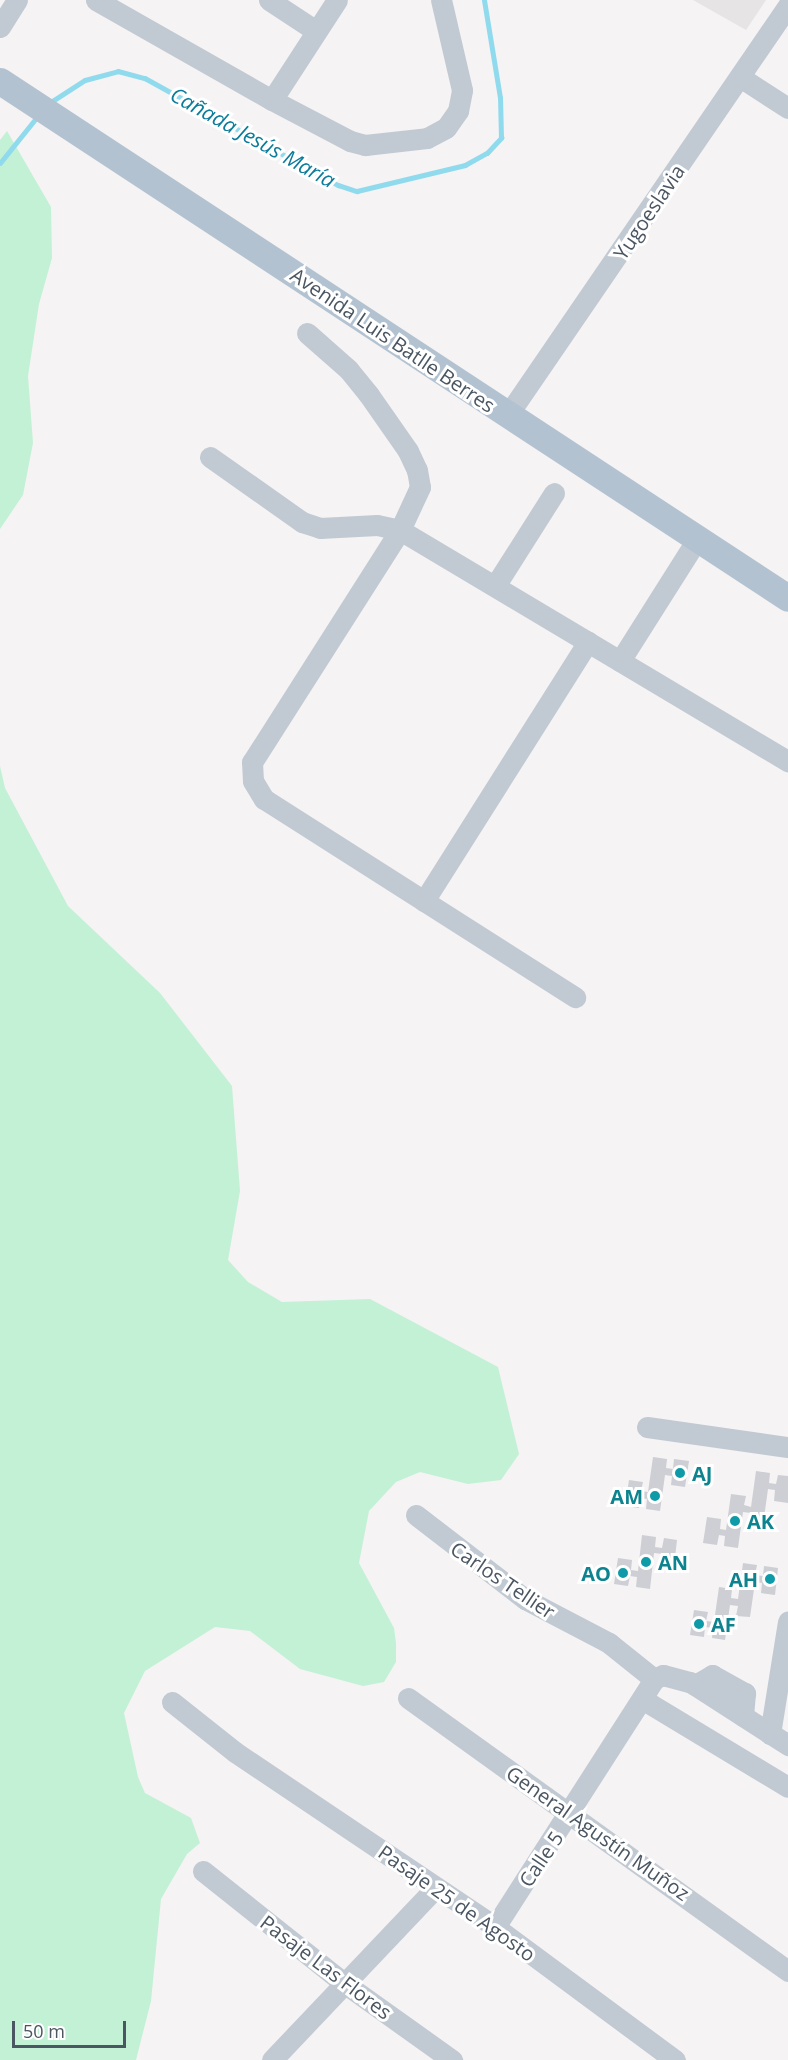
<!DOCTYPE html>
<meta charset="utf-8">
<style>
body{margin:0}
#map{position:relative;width:788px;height:2060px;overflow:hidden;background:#f5f3f3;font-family:"Open Sans",sans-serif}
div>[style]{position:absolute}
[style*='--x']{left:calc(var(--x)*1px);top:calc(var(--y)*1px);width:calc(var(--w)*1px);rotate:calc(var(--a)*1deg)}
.education>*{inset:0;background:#e6e4e5}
.green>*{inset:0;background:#c3f1d5}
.stream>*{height:4.5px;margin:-2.25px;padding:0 2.25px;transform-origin:2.25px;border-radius:2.25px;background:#90daee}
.building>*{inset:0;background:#cdcfd5}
.minor>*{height:21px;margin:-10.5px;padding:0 10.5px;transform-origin:10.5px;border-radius:10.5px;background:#c1cad2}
.major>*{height:27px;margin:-13.5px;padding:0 13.5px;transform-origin:13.5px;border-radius:13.5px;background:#b3c2d1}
.dots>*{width:16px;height:16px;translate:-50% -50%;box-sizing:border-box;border:3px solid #fff;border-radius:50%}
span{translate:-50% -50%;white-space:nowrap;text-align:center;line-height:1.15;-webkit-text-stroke:6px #fff;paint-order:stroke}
.street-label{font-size:20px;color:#4a5661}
.culture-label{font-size:20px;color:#0d838f;font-weight:700}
.left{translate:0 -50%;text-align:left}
.right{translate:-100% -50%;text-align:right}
.water-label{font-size:21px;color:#0c7c9b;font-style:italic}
.scale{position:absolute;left:12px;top:2021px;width:114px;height:27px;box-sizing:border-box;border:3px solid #4a5661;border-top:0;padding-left:8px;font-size:18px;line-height:21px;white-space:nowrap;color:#4a5661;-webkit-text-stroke:4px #fff;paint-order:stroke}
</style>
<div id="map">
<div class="education">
<div style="clip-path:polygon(693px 0,766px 0,746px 30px)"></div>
</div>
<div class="green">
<div style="clip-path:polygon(7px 131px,51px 207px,52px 258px,39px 304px,28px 376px,33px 443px,23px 495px,0 529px,0 140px)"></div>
<div style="clip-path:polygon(0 766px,5px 788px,68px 906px,160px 993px,232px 1086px,240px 1191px,228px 1260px,248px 1282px,282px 1302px,370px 1299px,498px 1367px,519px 1454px,501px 1480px,468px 1484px,420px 1472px,396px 1482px,369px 1511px,359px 1563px,394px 1628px,396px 1643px,396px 1662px,384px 1682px,363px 1686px,300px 1669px,250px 1631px,215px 1627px,145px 1671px,124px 1713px,138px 1777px,145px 1793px,191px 1818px,200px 1843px,187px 1854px,161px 1899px,151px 2001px,136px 2060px,0 2060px)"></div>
</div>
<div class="stream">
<div style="--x:51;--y:102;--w:40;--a:-32.9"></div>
<div style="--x:85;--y:80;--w:34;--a:-15"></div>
<div style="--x:118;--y:71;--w:28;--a:15"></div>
<div style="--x:145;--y:78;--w:221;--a:29"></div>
<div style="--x:338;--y:185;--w:20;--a:18"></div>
<div style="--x:357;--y:191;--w:111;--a:-13.5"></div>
<div style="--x:465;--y:165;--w:25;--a:-29"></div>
<div style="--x:487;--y:153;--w:21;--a:-47"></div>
<div style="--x:501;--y:138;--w:40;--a:-91.4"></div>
<div style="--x:500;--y:98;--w:99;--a:-99.3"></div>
<div style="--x:0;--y:163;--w:59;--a:-51.2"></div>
</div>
<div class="building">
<div style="clip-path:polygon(653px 1457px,667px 1459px,666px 1468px,673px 1469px,674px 1459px,689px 1461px,685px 1487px,671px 1485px,672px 1476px,665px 1475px,660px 1511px,646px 1509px,647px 1499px,640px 1498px,639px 1508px,625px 1506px,629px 1480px,643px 1482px,641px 1491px,648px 1492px)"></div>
<div style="clip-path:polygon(756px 1471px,770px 1473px,769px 1483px,776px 1484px,778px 1475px,788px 1476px,788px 1503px,774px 1501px,775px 1490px,768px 1489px,763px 1525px,749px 1523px,751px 1513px,743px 1512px,738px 1548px,724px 1546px,725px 1536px,719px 1535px,717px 1545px,703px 1543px,707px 1517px,721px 1519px,720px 1529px,726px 1530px,731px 1494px,746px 1496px,744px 1505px,751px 1507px)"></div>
<div style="clip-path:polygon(642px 1535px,656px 1537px,655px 1547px,662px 1548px,664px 1538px,677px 1540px,674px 1566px,660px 1565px,662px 1554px,654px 1553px,650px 1589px,636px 1587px,637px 1577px,630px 1576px,628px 1586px,614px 1584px,618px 1558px,632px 1560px,631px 1570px,638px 1571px)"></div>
<div style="clip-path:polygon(743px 1563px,757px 1565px,755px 1575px,763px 1576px,764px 1566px,778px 1568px,775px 1595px,761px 1593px,762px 1583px,755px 1582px,750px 1617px,736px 1616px,738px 1606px,730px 1605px,725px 1640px,712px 1638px,713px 1628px,705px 1627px,704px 1637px,690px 1635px,694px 1610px,708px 1612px,706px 1621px,714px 1622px,719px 1587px,732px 1589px,731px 1598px,738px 1599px)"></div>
</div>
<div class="minor">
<div style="--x:96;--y:0;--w:202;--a:29.6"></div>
<div style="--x:272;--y:100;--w:88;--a:27.7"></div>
<div style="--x:350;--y:141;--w:16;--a:15"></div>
<div style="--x:365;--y:145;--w:62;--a:-6.4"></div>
<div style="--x:427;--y:138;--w:21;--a:-28"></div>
<div style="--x:446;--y:128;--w:21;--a:-55"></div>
<div style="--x:458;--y:111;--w:21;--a:-79"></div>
<div style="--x:462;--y:90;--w:92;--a:-103.1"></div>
<div style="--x:269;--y:0;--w:56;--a:33.4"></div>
<div style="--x:0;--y:27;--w:32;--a:-58"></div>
<div style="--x:740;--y:77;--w:57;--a:32.9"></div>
<div style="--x:272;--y:100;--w:119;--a:-57"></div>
<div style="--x:307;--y:333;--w:55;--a:41.3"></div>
<div style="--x:348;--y:369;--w:33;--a:51"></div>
<div style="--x:369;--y:395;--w:68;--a:55.1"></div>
<div style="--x:408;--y:451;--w:21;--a:65"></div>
<div style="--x:417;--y:470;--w:17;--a:80"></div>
<div style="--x:420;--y:487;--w:47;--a:114.9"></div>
<div style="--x:400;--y:530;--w:275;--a:122.5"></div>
<div style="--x:252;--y:762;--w:19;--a:87"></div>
<div style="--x:253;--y:781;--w:21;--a:59"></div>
<div style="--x:264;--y:799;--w:369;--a:32.5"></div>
<div style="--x:507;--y:416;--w:497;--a:-55.6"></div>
<div style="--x:210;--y:457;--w:113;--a:35.2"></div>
<div style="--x:302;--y:522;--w:19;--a:18"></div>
<div style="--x:320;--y:528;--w:57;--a:-3"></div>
<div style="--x:377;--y:525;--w:24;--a:12"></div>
<div style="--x:400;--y:530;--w:452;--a:30.8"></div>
<div style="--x:495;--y:586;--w:110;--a:-57.6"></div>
<div style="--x:620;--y:661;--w:144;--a:-57.7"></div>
<div style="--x:424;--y:901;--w:307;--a:-57.7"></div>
<div style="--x:647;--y:1427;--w:142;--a:8.1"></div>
<div style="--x:416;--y:1515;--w:138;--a:37.6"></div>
<div style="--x:525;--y:1599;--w:95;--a:27.6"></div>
<div style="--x:609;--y:1643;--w:58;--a:38.7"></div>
<div style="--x:695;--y:1685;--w:20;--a:-30"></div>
<div style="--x:712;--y:1675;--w:38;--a:29"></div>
<div style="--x:745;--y:1693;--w:23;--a:95"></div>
<div style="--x:408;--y:1698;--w:468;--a:35.7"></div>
<div style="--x:642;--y:1699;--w:170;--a:31.1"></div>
<div style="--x:172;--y:1702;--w:80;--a:38.4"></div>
<div style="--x:235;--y:1752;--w:313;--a:33.9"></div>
<div style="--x:495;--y:1927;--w:224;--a:36.5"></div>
<div style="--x:770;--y:1734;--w:114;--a:-80.9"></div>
<div style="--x:203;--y:1871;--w:180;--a:38.5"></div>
<div style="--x:344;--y:1983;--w:133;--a:35.5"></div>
<div style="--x:495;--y:1927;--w:295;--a:-57.3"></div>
<div style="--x:654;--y:1679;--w:10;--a:-24"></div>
<div style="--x:663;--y:1675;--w:28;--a:15"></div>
<div style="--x:690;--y:1682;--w:117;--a:32.7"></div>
<div style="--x:272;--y:2060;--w:238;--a:-46.5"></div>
</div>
<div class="major">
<div style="--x:0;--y:81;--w:942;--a:33.27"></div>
</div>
<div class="dots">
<div style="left:680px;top:1473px;background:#0f9aa8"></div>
<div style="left:655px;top:1496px;background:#0f9aa8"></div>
<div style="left:735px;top:1521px;background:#0f9aa8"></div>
<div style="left:646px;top:1562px;background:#0f9aa8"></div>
<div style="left:623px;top:1573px;background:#0f9aa8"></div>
<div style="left:770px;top:1579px;background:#0f9aa8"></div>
<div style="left:699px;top:1624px;background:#0f9aa8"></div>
</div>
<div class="street-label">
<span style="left:649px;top:212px;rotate:-56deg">Yugoeslavia</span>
<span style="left:393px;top:340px;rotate:34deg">Avenida Luis Batlle Berres</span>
<span style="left:503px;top:1580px;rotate:34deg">Carlos Tellier</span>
<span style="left:598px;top:1833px;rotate:35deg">General Agustín Muñoz</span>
<span style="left:541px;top:1859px;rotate:-56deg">Calle 5</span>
<span style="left:457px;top:1903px;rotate:35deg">Pasaje 25 de Agosto</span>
<span style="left:326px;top:1967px;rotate:37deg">Pasaje Las Flores</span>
</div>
<div class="culture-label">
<span class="left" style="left:692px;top:1473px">AJ</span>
<span class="right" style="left:643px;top:1496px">AM</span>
<span class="left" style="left:747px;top:1521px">AK</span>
<span class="left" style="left:658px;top:1562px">AN</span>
<span class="right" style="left:611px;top:1573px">AO</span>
<span class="right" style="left:758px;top:1579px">AH</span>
<span class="left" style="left:711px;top:1624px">AF</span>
</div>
<div class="water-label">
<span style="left:253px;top:137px;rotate:29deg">Cañada Jesús María</span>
</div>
<div class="scale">50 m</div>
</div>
